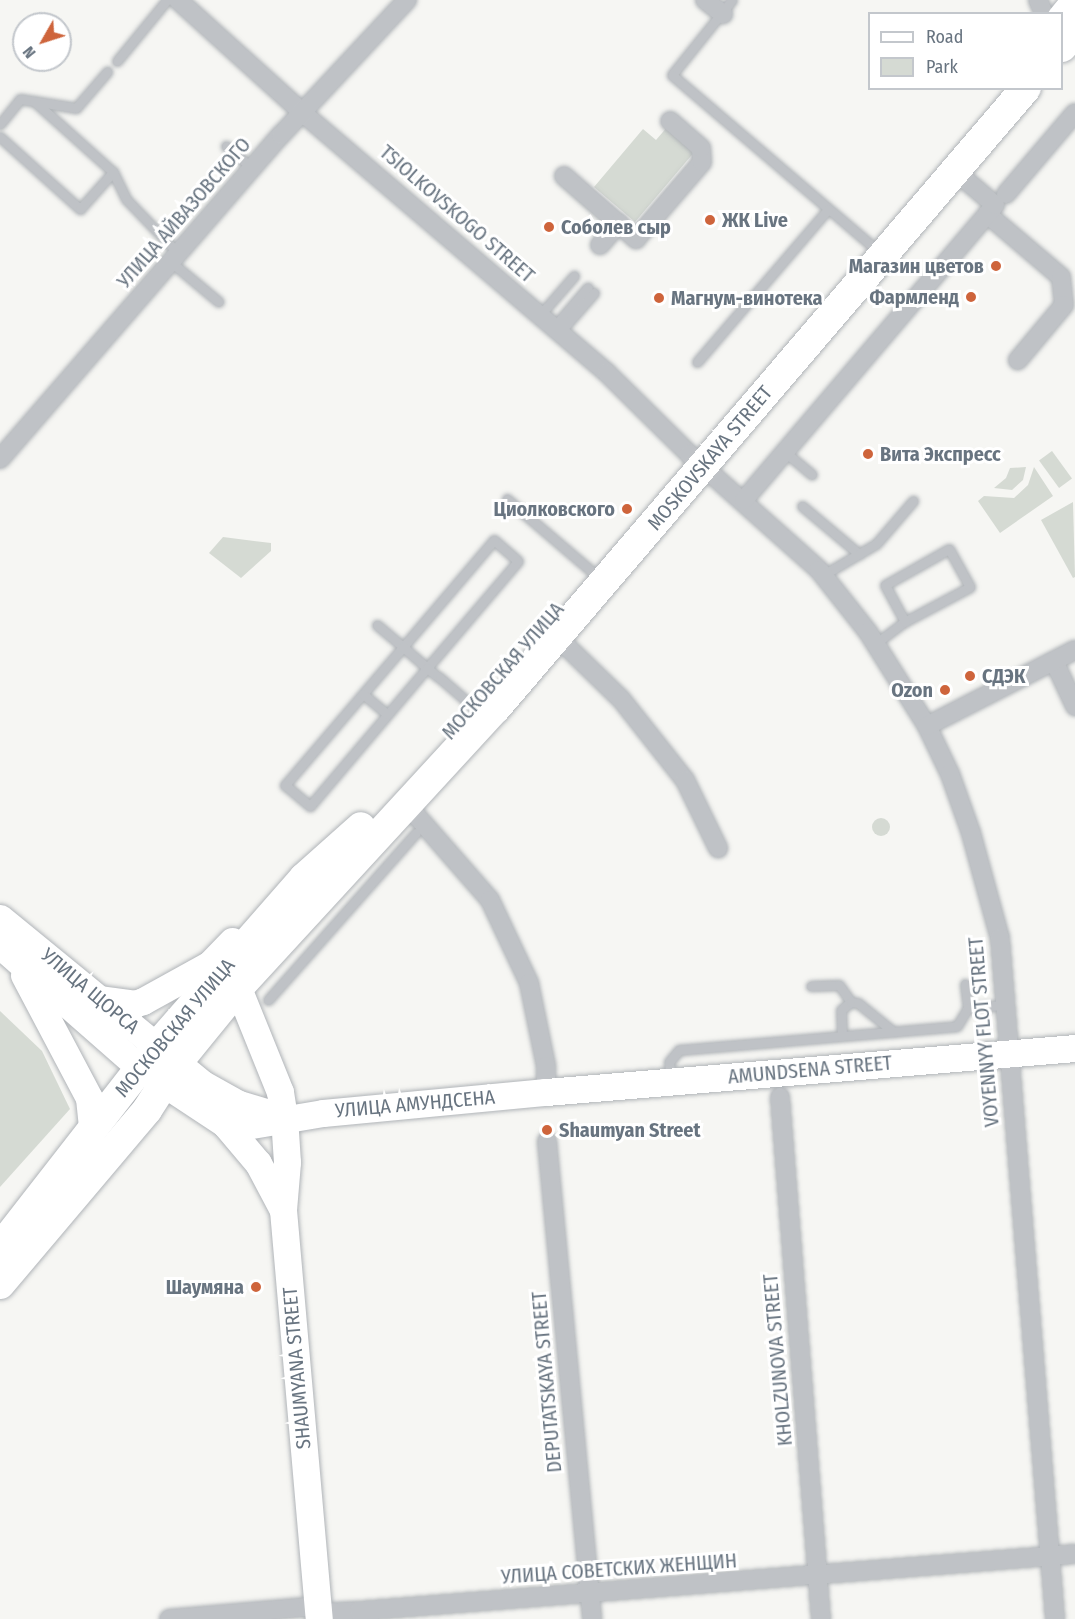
<!DOCTYPE html>
<meta charset="utf-8">
<style>
body{margin:0}
#map{position:relative;width:1075px;height:1619px;overflow:hidden;background:#f6f6f3;font-family:"Fira Sans Condensed",sans-serif}
div>[style]{position:absolute}
[style*='--x']{left:calc(var(--x)*1px);top:calc(var(--y)*1px);width:calc(var(--w)*1px);rotate:calc(var(--a)*1deg)}
.green>*{inset:0;background:#d5dad3;transform-origin:0 0}
.round{border-radius:50%}
.roads{filter:drop-shadow(0 0 2px #b0b4b8) drop-shadow(0 0 2px #b0b4b8)}
.lane>*{height:9px;margin:-4.5px;padding:0 4.5px;transform-origin:4.5px;border-radius:4.5px;background:#bfc2c6}
.street>*{height:18px;margin:-9px;padding:0 9px;transform-origin:9px;border-radius:9px;background:#bfc2c6}
.secondary>*{height:27px;margin:-13.5px;padding:0 13.5px;transform-origin:13.5px;border-radius:13.5px;background:#fff}
.primary>*{height:30px;margin:-15px;padding:0 15px;transform-origin:15px;border-radius:15px;background:#fff}
.dots>*{width:16px;height:16px;translate:-50% -50%;box-sizing:border-box;border:3px solid #fff;border-radius:50%}
span{translate:-50% -50%;white-space:nowrap;text-align:center;line-height:1.15;-webkit-text-stroke:6px #fff;paint-order:stroke}
.street-label{font-size:20px;color:#687480}
.poi-label{font-size:20px;color:#687480;font-weight:700}
.left{translate:0 -50%;text-align:left}
.right{translate:-100% -50%;text-align:right}
.legend{position:absolute;left:868px;top:12px;width:195px;height:78px;box-sizing:border-box;background:#fff;border:2px solid #c3c7cc;margin:0;padding:8px 10px;list-style:none;font-size:18px;color:#687480}
.legend li{display:flex;align-items:center;gap:12px;height:30px}
.legend b{width:30px;border:2px solid #c3c7cc}
.north{position:absolute;left:12px;top:12px;width:60px;height:60px;box-sizing:border-box;background:#fff;border:2px solid #c3c7cc;border-radius:50%;rotate:231deg;font-size:16px;font-weight:700;line-height:24px;text-align:center;color:#687480}
.north::after{content:'';display:block;margin:auto;width:21px;height:27px;background:#ce643b;clip-path:polygon(50% 0,100% 100%,50% 72%,0 100%)}
</style>
<div id="map">
<div class="green">
<div style="clip-path:polygon(668px 126px,696px 150px,635px 222px,594px 187px,643px 129px,656px 140px)"></div>
<div style="left:1052px;top:451px;width:34px;height:16px;rotate:54deg"></div>
<div style="clip-path:polygon(1026px 467px,1023px 480px,1012px 490px,994px 488px,1006px 478px,1010px 468px)"></div>
<div style="clip-path:polygon(1034px 467px,1053px 496px,1000px 533px,978px 501px,984px 496px,1014px 498px,1028px 485px)"></div>
<div style="clip-path:polygon(1073px 502px,1075px 577px,1073px 578px,1041px 520px)"></div>
<div style="clip-path:polygon(223px 537px,271px 543px,271px 551px,241px 578px,209px 553px)"></div>
<div class="round" style="left:872px;top:818px;width:18px;height:18px"></div>
<div style="clip-path:polygon(0 1011px,42px 1051px,70px 1109px,0 1187px)"></div>
</div>
<div class="roads">
<div class="lane">
<div style="--x:732;--y:0;--w:96;--a:128.7"></div>
<div style="--x:672;--y:75;--w:259;--a:40.5"></div>
<div style="--x:117;--y:61;--w:79;--a:-50.7"></div>
<div style="--x:0;--y:124;--w:32;--a:-51"></div>
<div style="--x:20;--y:99;--w:57;--a:9.1"></div>
<div style="--x:76;--y:108;--w:48;--a:-49.3"></div>
<div style="--x:0;--y:137;--w:108;--a:42"></div>
<div style="--x:80;--y:209;--w:50;--a:-48.3"></div>
<div style="--x:113;--y:172;--w:106;--a:-138.1"></div>
<div style="--x:226;--y:146;--w:34;--a:40"></div>
<div style="--x:113;--y:172;--w:30;--a:64"></div>
<div style="--x:126;--y:199;--w:75;--a:46.1"></div>
<div style="--x:171;--y:262;--w:62;--a:39.8"></div>
<div style="--x:540;--y:315;--w:52;--a:-48.9"></div>
<div style="--x:554;--y:327;--w:52;--a:-49.6"></div>
<div style="--x:560;--y:332;--w:52;--a:-48.9"></div>
<div style="--x:697;--y:362;--w:201;--a:-49.4"></div>
<div style="--x:785;--y:452;--w:35;--a:40"></div>
<div style="--x:507;--y:499;--w:109;--a:40.5"></div>
<div style="--x:802;--y:506;--w:75;--a:40.1"></div>
<div style="--x:823;--y:575;--w:61;--a:-30.3"></div>
<div style="--x:876;--y:544;--w:57;--a:-49.3"></div>
<div style="--x:377;--y:625;--w:34;--a:40"></div>
<div style="--x:403;--y:647;--w:182;--a:130.5"></div>
<div style="--x:285;--y:785;--w:33;--a:40"></div>
<div style="--x:310;--y:806;--w:181;--a:-49.7"></div>
<div style="--x:427;--y:668;--w:140;--a:-49.6"></div>
<div style="--x:518;--y:561;--w:32;--a:-139"></div>
<div style="--x:494;--y:540;--w:140;--a:130.4"></div>
<div style="--x:403;--y:647;--w:32;--a:41"></div>
<div style="--x:427;--y:668;--w:13;--a:39"></div>
<div style="--x:437;--y:676;--w:4;--a:34"></div>
<div style="--x:440;--y:678;--w:33;--a:41"></div>
<div style="--x:465;--y:700;--w:10;--a:37"></div>
<div style="--x:875;--y:644;--w:39;--a:-37"></div>
<div style="--x:906;--y:621;--w:72;--a:-28"></div>
<div style="--x:970;--y:587;--w:43;--a:-118.9"></div>
<div style="--x:949;--y:549;--w:73;--a:150.6"></div>
<div style="--x:885;--y:585;--w:42;--a:61.6"></div>
<div style="--x:363;--y:694;--w:31;--a:40"></div>
<div style="--x:965;--y:984;--w:24;--a:83"></div>
<div style="--x:811;--y:986;--w:28;--a:-2"></div>
<div style="--x:839;--y:985;--w:21;--a:55"></div>
<div style="--x:268;--y:1000;--w:223;--a:-48.5"></div>
<div style="--x:842;--y:1036;--w:26;--a:-92"></div>
<div style="--x:841;--y:1010;--w:13;--a:-39"></div>
<div style="--x:851;--y:1002;--w:7;--a:8"></div>
<div style="--x:858;--y:1003;--w:46;--a:38.9"></div>
<div style="--x:671;--y:1080;--w:18;--a:-96"></div>
<div style="--x:669;--y:1062;--w:16;--a:-50"></div>
<div style="--x:679;--y:1050;--w:279;--a:-4.9"></div>
<div style="--x:957;--y:1026;--w:21;--a:-59"></div>
<div style="--x:968;--y:1008;--w:38;--a:-5"></div>
</div>
<div class="street">
<div style="--x:178;--y:0;--w:170;--a:42.1"></div>
<div style="--x:304;--y:114;--w:399;--a:40.5"></div>
<div style="--x:607;--y:373;--w:115;--a:44.6"></div>
<div style="--x:689;--y:454;--w:174;--a:41.7"></div>
<div style="--x:819;--y:570;--w:79;--a:51.7"></div>
<div style="--x:868;--y:632;--w:111;--a:57.9"></div>
<div style="--x:927;--y:726;--w:53;--a:64.4"></div>
<div style="--x:950;--y:774;--w:63;--a:70.4"></div>
<div style="--x:971;--y:833;--w:109;--a:74.6"></div>
<div style="--x:1000;--y:938;--w:683;--a:85.38"></div>
<div style="--x:705;--y:0;--w:23;--a:38"></div>
<div style="--x:1038;--y:0;--w:15;--a:67"></div>
<div style="--x:564;--y:176;--w:96;--a:41.2"></div>
<div style="--x:636;--y:239;--w:101;--a:-49.4"></div>
<div style="--x:702;--y:162;--w:14;--a:-94"></div>
<div style="--x:701;--y:148;--w:41;--a:-138.9"></div>
<div style="--x:1006;--y:194;--w:106;--a:-49.6"></div>
<div style="--x:987;--y:214;--w:97;--a:40.4"></div>
<div style="--x:1061;--y:277;--w:28;--a:84"></div>
<div style="--x:1064;--y:305;--w:72;--a:129.9"></div>
<div style="--x:600;--y:245;--w:29;--a:-49"></div>
<div style="--x:0;--y:459;--w:429;--a:-49.1"></div>
<div style="--x:281;--y:135;--w:185;--a:-47"></div>
<div style="--x:744;--y:500;--w:387;--a:-49.6"></div>
<div style="--x:995;--y:205;--w:52;--a:-139.6"></div>
<div style="--x:557;--y:637;--w:89;--a:44.1"></div>
<div style="--x:621;--y:699;--w:103;--a:51.7"></div>
<div style="--x:685;--y:780;--w:76;--a:64.1"></div>
<div style="--x:1054;--y:661;--w:50;--a:65"></div>
<div style="--x:927;--y:726;--w:166;--a:-27.2"></div>
<div style="--x:408;--y:806;--w:125;--a:48.9"></div>
<div style="--x:490;--y:900;--w:92;--a:64.8"></div>
<div style="--x:529;--y:983;--w:85;--a:78.4"></div>
<div style="--x:546;--y:1066;--w:26;--a:90"></div>
<div style="--x:780;--y:1097;--w:524;--a:85.51"></div>
<div style="--x:547;--y:1141;--w:480;--a:84.6"></div>
<div style="--x:169;--y:1619;--w:139;--a:-5"></div>
<div style="--x:307;--y:1607;--w:13;--a:29"></div>
<div style="--x:318;--y:1613;--w:41;--a:-2.8"></div>
<div style="--x:359;--y:1611;--w:718;--a:-4.55"></div>
</div>
<div class="secondary">
<div style="--x:0;--y:918;--w:262;--a:39.3"></div>
<div style="--x:203;--y:1084;--w:41;--a:29.1"></div>
<div style="--x:239;--y:1104;--w:45;--a:16.8"></div>
<div style="--x:0;--y:945;--w:185;--a:41.3"></div>
<div style="--x:139;--y:1067;--w:103;--a:33.5"></div>
<div style="--x:225;--y:1124;--w:21;--a:5"></div>
<div style="--x:246;--y:1126;--w:78;--a:-9.6"></div>
<div style="--x:323;--y:1113;--w:224;--a:-5.4"></div>
<div style="--x:546;--y:1092;--w:531;--a:-4.75"></div>
<div style="--x:24;--y:975;--w:139;--a:62.1"></div>
<div style="--x:89;--y:1098;--w:28;--a:84"></div>
<div style="--x:238;--y:988;--w:112;--a:68"></div>
<div style="--x:280;--y:1092;--w:25;--a:81"></div>
<div style="--x:284;--y:1117;--w:45;--a:86.2"></div>
<div style="--x:287;--y:1162;--w:48;--a:94.8"></div>
<div style="--x:283;--y:1210;--w:411;--a:85"></div>
<div style="--x:100;--y:999;--w:34;--a:8"></div>
<div style="--x:134;--y:1004;--w:9;--a:-18"></div>
<div style="--x:143;--y:1001;--w:77;--a:-28.9"></div>
<div style="--x:210;--y:964;--w:32;--a:-46"></div>
<div style="--x:225;--y:1124;--w:51;--a:49.8"></div>
<div style="--x:258;--y:1163;--w:53;--a:62"></div>
</div>
<div class="primary">
<div style="--x:1062;--y:19;--w:21;--a:-51"></div>
<div style="--x:1062;--y:47;--w:20;--a:-49"></div>
<div style="--x:0;--y:1248;--w:256;--a:-52.1"></div>
<div style="--x:157;--y:1046;--w:223;--a:-48.8"></div>
<div style="--x:304;--y:878;--w:76;--a:-41.8"></div>
<div style="--x:0;--y:1284;--w:228;--a:-49.8"></div>
<div style="--x:147;--y:1110;--w:56;--a:-57.4"></div>
<div style="--x:177;--y:1063;--w:97;--a:-50.9"></div>
<div style="--x:238;--y:988;--w:379;--a:-47.4"></div>
<div style="--x:495;--y:709;--w:817;--a:-49.47"></div>
</div>
</div>
<div class="dots">
<div style="left:710px;top:220px;background:#ce643b"></div>
<div style="left:549px;top:227px;background:#ce643b"></div>
<div style="left:996px;top:266px;background:#ce643b"></div>
<div style="left:971px;top:297px;background:#ce643b"></div>
<div style="left:659px;top:298px;background:#ce643b"></div>
<div style="left:868px;top:454px;background:#ce643b"></div>
<div style="left:627px;top:509px;background:#ce643b"></div>
<div style="left:970px;top:676px;background:#ce643b"></div>
<div style="left:945px;top:690px;background:#ce643b"></div>
<div style="left:547px;top:1130px;background:#ce643b"></div>
<div style="left:256px;top:1287px;background:#ce643b"></div>
</div>
<div class="street-label">
<span style="left:184px;top:213px;rotate:-49deg">УЛИЦА АЙВАЗОВСКОГО</span>
<span style="left:457px;top:214px;rotate:41deg">TSIOLKOVSKOGO STREET</span>
<span style="left:710px;top:458px;rotate:-50deg">MOSKOVSKAYA STREET</span>
<span style="left:503px;top:671px;rotate:-49deg">МОСКОВСКАЯ УЛИЦА</span>
<span style="left:90px;top:991px;rotate:40deg">УЛИЦА ЩОРСА</span>
<span style="left:175px;top:1028px;rotate:-50deg">МОСКОВСКАЯ УЛИЦА</span>
<span style="left:984px;top:1032px;rotate:-95deg">VOYENNYY FLOT STREET</span>
<span style="left:810px;top:1070px;rotate:-5deg">AMUNDSENA STREET</span>
<span style="left:415px;top:1104px;rotate:-5deg">УЛИЦА АМУНДСЕНА</span>
<span style="left:778px;top:1360px;rotate:-95deg">KHOLZUNOVA STREET</span>
<span style="left:297px;top:1368px;rotate:-95deg">SHAUMYANA STREET</span>
<span style="left:547px;top:1382px;rotate:-95deg">DEPUTATSKAYA STREET</span>
<span style="left:619px;top:1569px;rotate:-4deg">УЛИЦА СОВЕТСКИХ ЖЕНЩИН</span>
</div>
<div class="poi-label">
<span class="left" style="left:722px;top:220px">ЖК Live</span>
<span class="left" style="left:561px;top:227px">Соболев сыр</span>
<span class="right" style="left:984px;top:266px">Магазин цветов</span>
<span class="right" style="left:959px;top:297px">Фармленд</span>
<span class="left" style="left:671px;top:298px">Магнум-винотека</span>
<span class="left" style="left:880px;top:454px">Вита Экспресс</span>
<span class="right" style="left:615px;top:509px">Циолковского</span>
<span class="left" style="left:982px;top:676px">СДЭК</span>
<span class="right" style="left:933px;top:690px">Ozon</span>
<span class="left" style="left:559px;top:1130px">Shaumyan Street</span>
<span class="right" style="left:244px;top:1287px">Шаумяна</span>
</div>
<ul class="legend">
<li><b style="height:8px;background:#fff"></b>Road</li>
<li><b style="height:16px;background:#d5dad3"></b>Park</li>
</ul>
<div class="north">N</div>
</div>
